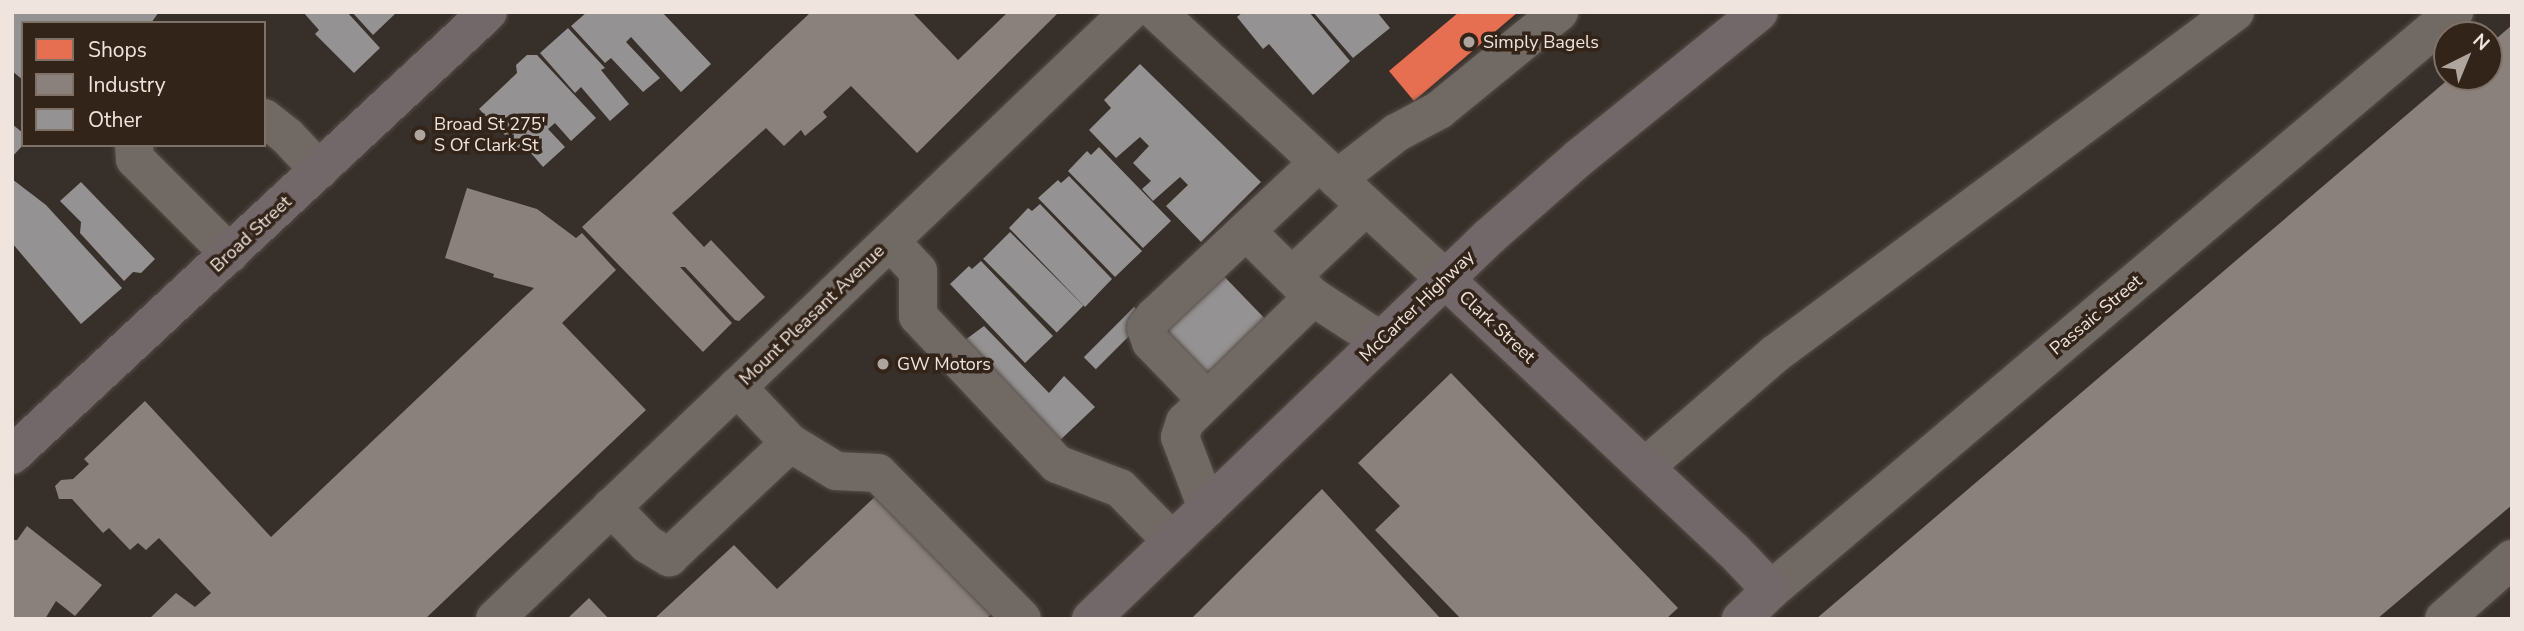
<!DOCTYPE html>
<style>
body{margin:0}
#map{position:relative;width:2524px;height:631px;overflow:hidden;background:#372f29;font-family:"Nunito Sans",sans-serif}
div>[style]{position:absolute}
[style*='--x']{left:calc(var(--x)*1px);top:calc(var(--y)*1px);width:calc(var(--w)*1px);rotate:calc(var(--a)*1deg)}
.shops>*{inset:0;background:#e76f51}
.industry>*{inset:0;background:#8a817c}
.building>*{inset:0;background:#959294;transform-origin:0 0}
.roads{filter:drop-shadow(0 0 2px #544d47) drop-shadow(0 0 2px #544d47)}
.minor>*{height:38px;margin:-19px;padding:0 19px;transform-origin:19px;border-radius:19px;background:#706964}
.major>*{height:38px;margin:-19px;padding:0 19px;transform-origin:19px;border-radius:19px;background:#736869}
.dots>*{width:19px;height:19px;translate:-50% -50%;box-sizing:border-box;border:4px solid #332419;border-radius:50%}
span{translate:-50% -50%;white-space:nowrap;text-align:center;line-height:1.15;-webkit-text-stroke:7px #332419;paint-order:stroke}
.poi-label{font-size:18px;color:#efe5de}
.left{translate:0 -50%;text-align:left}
.street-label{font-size:18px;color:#efe5de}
.frame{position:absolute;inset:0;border:14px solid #efe5de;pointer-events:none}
.legend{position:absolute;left:21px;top:21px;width:245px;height:126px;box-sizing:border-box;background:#332419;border:2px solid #7e7168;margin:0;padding:9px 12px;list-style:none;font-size:21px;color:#efe5de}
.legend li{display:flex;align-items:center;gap:14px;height:35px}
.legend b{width:35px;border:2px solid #7e7168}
.north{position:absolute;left:2433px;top:21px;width:70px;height:70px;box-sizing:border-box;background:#332419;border:2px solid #7e7168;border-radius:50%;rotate:43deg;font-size:19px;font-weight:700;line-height:28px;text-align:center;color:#efe5de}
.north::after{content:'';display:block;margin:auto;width:24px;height:32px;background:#afa59f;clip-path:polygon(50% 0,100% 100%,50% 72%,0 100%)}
</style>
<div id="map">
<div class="shops">
<div style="clip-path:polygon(1459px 12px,1518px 12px,1414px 101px,1389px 71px)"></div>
</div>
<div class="industry">
<div style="clip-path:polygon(811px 12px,912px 12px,958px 60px,1008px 12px,1059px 12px,917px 153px,851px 86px,823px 112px,827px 117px,805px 136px,801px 130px,784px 146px,766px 128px,678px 208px,672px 213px,704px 247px,711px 240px,765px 297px,739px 321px,735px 320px,685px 267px,680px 267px,732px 323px,703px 352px,582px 227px)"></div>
<div style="clip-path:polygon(2512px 25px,2512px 505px,2377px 619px,1816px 619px,2451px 77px,2489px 77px,2489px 45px)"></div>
<div style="clip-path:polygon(467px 188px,537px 209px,576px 238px,582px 233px,616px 270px,562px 323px,646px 410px,425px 619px,149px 619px,176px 593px,195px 607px,211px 593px,159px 538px,146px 550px,138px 543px,130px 550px,109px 528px,103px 533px,72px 499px,59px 499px,55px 486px,61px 480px,73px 479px,89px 464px,84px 459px,145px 401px,271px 537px,534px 288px,493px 277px,494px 274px,445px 258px)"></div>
<div style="clip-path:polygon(1451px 373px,1678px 608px,1666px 619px,1461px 619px,1375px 530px,1400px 506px,1358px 463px)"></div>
<div style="clip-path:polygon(1322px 489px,1441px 619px,1191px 619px)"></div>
<div style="clip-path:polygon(881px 491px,995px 611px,986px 619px,654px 619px,734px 545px,777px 589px)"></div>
<div style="clip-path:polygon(27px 526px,102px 585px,75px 616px,56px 601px,45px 619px,12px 619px,12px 540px,17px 540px)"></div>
<div style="clip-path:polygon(589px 598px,609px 619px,567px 619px)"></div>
</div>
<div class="building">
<div style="clip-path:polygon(12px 12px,159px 12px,151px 23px,23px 23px,23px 80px,12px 71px)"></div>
<div style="clip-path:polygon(303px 12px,347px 12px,380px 48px,354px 73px,315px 34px,319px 30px)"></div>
<div style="clip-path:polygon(352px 12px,397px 12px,373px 35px)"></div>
<div style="clip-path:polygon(587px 12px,662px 12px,711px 64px,681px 92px,631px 37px,626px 42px,660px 78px,643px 92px,611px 58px,605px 63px,571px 26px)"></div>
<div style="clip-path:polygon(1243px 12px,1309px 12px,1350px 61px,1313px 95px,1269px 44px,1263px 49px,1237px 17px)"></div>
<div style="clip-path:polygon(1313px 12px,1377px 12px,1390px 28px,1353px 58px)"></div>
<div style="clip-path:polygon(568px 28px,605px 68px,601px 70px,629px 104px,610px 121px,581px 87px,575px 93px,540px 53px)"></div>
<div style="clip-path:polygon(527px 55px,537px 55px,596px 118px,571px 141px,555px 123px,548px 129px,565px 147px,543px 167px,524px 145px,519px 149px,479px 109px,517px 73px,516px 65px)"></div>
<div style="clip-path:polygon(1140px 64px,1261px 182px,1201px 242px,1166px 206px,1188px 185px,1180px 177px,1153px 201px,1142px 189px,1151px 181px,1133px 163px,1149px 146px,1140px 137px,1116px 158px,1089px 130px,1111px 108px,1104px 100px)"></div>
<div style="clip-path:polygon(12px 124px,23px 133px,23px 145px,12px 157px)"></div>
<div style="clip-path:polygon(1099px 147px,1171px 221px,1143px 248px,1068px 171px,1087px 151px,1091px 155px)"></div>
<div style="clip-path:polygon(1069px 176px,1142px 251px,1115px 277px,1038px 198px,1058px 180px,1061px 183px)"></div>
<div style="clip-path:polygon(12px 179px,46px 205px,122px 288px,81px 324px,12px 243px)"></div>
<div style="clip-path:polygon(81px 182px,155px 259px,141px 273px,133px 272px,124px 281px,80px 233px,81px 222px,60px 201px)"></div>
<div style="clip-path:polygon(1040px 204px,1112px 279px,1085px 307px,1009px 228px,1028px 208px,1032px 211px)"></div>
<div style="left:1010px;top:232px;width:104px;height:38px;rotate:45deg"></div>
<div style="clip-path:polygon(981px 261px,1053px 336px,1025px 363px,950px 284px,969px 266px,972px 269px)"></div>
<div style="left:1216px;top:268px;width:83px;height:93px;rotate:46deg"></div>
<div style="left:1134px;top:307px;width:17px;height:71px;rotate:45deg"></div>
<div style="clip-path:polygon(984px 326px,1049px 393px,1064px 376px,1095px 407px,1055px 445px,965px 340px)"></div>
</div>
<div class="roads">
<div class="minor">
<div style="--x:1157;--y:12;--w:393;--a:42.8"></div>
<div style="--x:264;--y:118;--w:29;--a:38"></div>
<div style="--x:287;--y:136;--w:47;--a:46.7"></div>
<div style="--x:134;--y:145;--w:14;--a:86"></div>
<div style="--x:135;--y:159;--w:134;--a:45"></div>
<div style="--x:1337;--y:179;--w:75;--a:-37.9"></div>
<div style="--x:1396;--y:133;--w:49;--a:-28.1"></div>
<div style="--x:1439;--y:110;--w:155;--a:-39.2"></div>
<div style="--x:1246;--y:231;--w:94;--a:44.6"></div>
<div style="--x:1313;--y:297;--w:81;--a:32.9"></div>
<div style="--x:890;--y:241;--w:41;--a:47"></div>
<div style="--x:918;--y:271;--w:45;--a:90"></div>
<div style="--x:918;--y:316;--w:203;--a:46.8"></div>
<div style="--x:1057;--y:464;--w:67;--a:20.9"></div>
<div style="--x:1120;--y:488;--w:74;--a:45.5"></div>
<div style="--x:1292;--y:276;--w:102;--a:-43.4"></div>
<div style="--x:737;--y:387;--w:77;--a:46.6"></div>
<div style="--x:1207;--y:400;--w:81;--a:-134"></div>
<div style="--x:1151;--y:342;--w:15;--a:-110"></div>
<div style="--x:1146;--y:328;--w:14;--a:-54"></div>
<div style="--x:1154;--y:317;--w:226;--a:-43.2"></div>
<div style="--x:1645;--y:467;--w:172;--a:-41"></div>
<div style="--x:1775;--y:354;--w:573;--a:-36.63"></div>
<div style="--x:611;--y:507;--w:52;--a:45.8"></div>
<div style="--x:647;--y:544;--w:26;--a:31"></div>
<div style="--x:669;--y:557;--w:166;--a:-43.3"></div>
<div style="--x:790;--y:443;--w:54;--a:31.3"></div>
<div style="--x:836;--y:471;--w:42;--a:2.7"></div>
<div style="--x:878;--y:473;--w:205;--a:45.4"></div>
<div style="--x:1207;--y:508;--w:76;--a:-110.8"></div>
<div style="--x:1180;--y:437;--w:16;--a:-72"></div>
<div style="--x:1185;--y:422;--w:179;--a:-44.3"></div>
<div style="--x:1771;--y:590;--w:895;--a:-40.24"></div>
<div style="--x:495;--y:619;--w:878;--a:-43.75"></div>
<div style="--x:2444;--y:619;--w:91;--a:-41.4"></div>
</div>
<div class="major">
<div style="--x:1445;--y:279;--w:395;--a:43.3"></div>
<div style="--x:1733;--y:550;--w:55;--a:46.5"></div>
<div style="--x:1771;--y:590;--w:42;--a:136"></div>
<div style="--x:12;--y:455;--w:650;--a:-42.94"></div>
<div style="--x:1091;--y:619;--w:553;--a:-43.83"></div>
<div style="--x:1490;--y:236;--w:120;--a:-41.3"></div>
<div style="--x:1580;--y:157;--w:230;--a:-39"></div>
</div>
</div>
<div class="dots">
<div style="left:1469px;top:42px;background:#afa59f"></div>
<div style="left:420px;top:135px;background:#afa59f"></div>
<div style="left:883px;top:364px;background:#afa59f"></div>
</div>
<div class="poi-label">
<span class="left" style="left:1483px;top:42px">Simply Bagels</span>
<span class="left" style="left:434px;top:135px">Broad St 275'<br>S Of Clark St</span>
<span class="left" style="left:897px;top:364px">GW Motors</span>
</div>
<div class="street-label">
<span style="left:251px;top:234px;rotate:-43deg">Broad Street</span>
<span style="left:1417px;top:306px;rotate:-44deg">McCarter Highway</span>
<span style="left:812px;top:315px;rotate:-44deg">Mount Pleasant Avenue</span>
<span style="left:2096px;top:315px;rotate:-40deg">Passaic Street</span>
<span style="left:1497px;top:327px;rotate:43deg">Clark Street</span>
</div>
<div class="frame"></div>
<ul class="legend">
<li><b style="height:19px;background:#e76f51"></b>Shops</li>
<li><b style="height:19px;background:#8a817c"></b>Industry</li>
<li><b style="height:19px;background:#959294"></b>Other</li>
</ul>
<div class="north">N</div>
</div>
